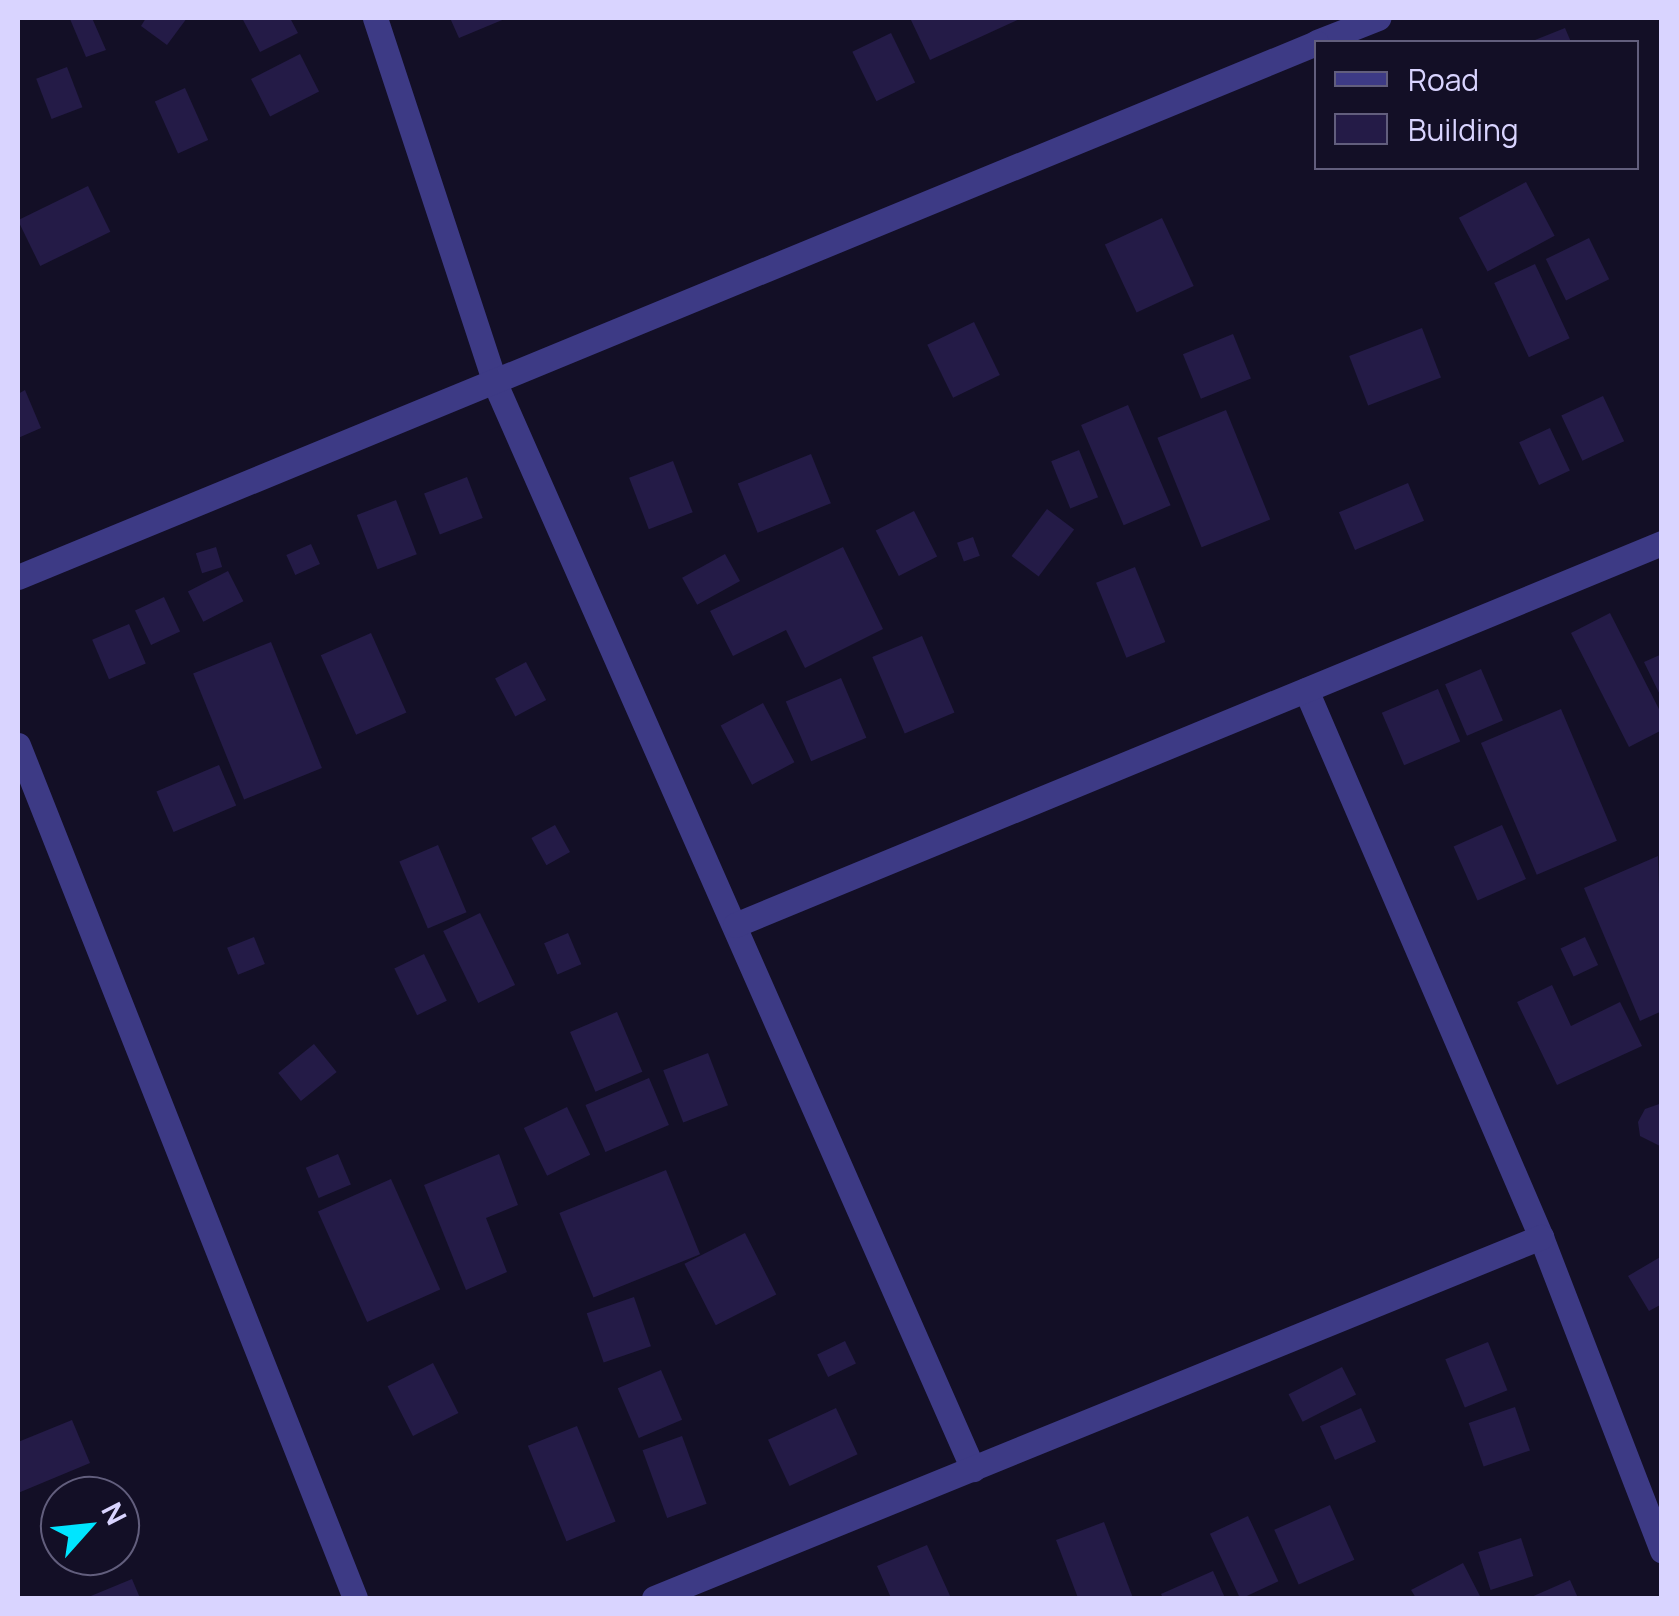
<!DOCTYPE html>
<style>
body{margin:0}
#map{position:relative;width:1679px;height:1616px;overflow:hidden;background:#130f26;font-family:Manrope,sans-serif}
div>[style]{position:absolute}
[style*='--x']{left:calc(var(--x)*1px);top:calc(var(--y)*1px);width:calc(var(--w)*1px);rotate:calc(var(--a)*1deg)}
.building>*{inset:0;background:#241b47;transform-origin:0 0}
.minor>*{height:25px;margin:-12.5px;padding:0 12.5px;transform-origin:12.5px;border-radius:12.5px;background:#3d3a85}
span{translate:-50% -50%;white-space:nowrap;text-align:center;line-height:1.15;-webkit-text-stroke:9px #130f26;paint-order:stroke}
.frame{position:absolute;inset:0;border:20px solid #d9d4ff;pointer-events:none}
.legend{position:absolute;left:1314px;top:40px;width:325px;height:130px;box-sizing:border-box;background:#130f26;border:2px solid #625e7d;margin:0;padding:12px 18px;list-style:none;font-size:30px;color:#d9d4ff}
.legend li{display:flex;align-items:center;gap:20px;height:50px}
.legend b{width:50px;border:2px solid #625e7d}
.north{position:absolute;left:40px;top:1476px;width:100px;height:100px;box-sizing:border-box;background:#130f26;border:2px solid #625e7d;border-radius:50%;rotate:63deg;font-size:28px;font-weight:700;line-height:40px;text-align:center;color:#d9d4ff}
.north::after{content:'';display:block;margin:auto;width:35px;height:45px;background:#00e5ff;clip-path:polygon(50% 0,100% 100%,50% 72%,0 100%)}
</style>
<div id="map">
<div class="building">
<div style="clip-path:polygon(92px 18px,106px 50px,86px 57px,70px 19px)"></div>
<div style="clip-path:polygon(146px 18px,187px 18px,167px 45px,141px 26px)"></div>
<div style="clip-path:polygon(242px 18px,290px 18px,298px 33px,260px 52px)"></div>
<div style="clip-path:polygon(450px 18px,507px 18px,459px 38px)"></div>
<div style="clip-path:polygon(910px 18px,1022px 18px,930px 60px)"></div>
<div style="clip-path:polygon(1565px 28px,1571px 42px,1530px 42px)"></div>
<div style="left:891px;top:33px;width:55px;height:43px;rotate:64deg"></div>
<div style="left:300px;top:54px;width:42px;height:55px;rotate:63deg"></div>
<div style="left:67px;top:67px;width:43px;height:33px;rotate:69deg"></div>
<div style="left:185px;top:88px;width:57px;height:33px;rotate:66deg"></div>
<div style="left:1526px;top:182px;width:61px;height:76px;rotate:62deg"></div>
<div style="left:88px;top:186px;width:51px;height:78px;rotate:64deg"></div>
<div style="left:1162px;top:218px;width:75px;height:63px;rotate:65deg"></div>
<div style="left:1589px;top:238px;width:46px;height:48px;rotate:64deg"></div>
<div style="left:1535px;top:264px;width:82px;height:45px;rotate:65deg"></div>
<div style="left:974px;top:322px;width:59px;height:52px;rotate:64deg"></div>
<div style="left:1422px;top:328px;width:53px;height:78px;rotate:69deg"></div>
<div style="left:1233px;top:334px;width:48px;height:54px;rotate:68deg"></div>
<div style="clip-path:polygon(25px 390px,41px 428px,18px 438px,18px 394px)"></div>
<div style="left:1603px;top:396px;width:50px;height:46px;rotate:65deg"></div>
<div style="left:1128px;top:405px;width:109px;height:51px;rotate:67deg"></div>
<div style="left:1226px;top:410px;width:118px;height:74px;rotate:68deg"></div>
<div style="left:1550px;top:428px;width:47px;height:34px;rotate:65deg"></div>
<div style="left:1079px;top:450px;width:51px;height:30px;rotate:68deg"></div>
<div style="left:811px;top:454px;width:53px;height:79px;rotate:68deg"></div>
<div style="left:673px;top:461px;width:55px;height:47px;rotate:69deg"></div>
<div style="left:467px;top:477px;width:44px;height:46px;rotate:69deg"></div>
<div style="left:1408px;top:483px;width:41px;height:75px;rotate:67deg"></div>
<div style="left:396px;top:500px;width:58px;height:42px;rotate:69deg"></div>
<div style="left:1047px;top:509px;width:34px;height:59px;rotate:37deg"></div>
<div style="left:914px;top:511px;width:51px;height:43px;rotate:63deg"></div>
<div style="left:973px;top:537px;width:20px;height:17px;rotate:70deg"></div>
<div style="left:311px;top:544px;width:22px;height:27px;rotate:66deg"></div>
<div style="left:216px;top:547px;width:21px;height:21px;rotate:73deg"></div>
<div style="clip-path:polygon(843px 547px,883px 629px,805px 668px,786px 630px,733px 656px,710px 611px)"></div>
<div style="left:725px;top:554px;width:31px;height:49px;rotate:61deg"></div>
<div style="left:1135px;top:567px;width:81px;height:42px;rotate:68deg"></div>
<div style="left:228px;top:571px;width:34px;height:45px;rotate:63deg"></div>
<div style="left:164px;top:597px;width:38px;height:32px;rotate:65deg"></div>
<div style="clip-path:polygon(1610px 613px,1662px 715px,1662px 730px,1629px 747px,1571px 633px)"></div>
<div style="left:129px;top:624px;width:43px;height:40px;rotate:67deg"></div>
<div style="left:371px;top:633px;width:87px;height:55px;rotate:66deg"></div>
<div style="left:922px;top:636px;width:83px;height:54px;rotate:67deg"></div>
<div style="left:271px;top:642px;width:136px;height:84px;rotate:68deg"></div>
<div style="clip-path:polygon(1662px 654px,1662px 699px,1644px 662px)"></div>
<div style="left:526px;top:662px;width:43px;height:35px;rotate:62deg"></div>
<div style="left:1481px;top:669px;width:56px;height:39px;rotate:67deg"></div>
<div style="left:841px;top:678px;width:65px;height:60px;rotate:67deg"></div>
<div style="left:1438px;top:689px;width:57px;height:61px;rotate:67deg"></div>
<div style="left:763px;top:703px;width:67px;height:48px;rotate:62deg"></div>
<div style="left:1561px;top:709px;width:143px;height:87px;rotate:67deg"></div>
<div style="left:219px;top:765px;width:44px;height:68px;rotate:67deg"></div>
<div style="left:555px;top:825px;width:31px;height:27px;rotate:61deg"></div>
<div style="left:1502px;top:825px;width:59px;height:53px;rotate:66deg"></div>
<div style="left:438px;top:845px;width:73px;height:42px;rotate:67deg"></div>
<div style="clip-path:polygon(1658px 856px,1662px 1011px,1640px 1021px,1584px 888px)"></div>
<div style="left:480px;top:913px;width:80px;height:41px;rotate:64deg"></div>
<div style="left:568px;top:933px;width:34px;height:26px;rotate:67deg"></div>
<div style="left:254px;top:937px;width:29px;height:29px;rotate:68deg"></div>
<div style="left:1585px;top:937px;width:31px;height:27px;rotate:65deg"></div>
<div style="left:424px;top:954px;width:52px;height:33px;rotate:64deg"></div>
<div style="clip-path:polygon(1552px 985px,1571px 1026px,1620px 1002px,1642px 1046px,1557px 1085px,1517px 1002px)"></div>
<div style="left:617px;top:1012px;width:65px;height:51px;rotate:67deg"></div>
<div style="left:314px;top:1044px;width:36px;height:46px;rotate:51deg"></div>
<div style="left:708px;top:1053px;width:56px;height:48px;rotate:69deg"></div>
<div style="left:649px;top:1078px;width:51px;height:69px;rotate:67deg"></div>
<div style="clip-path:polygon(1662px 1103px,1662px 1147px,1640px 1136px,1638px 1122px,1645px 1109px)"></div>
<div style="left:567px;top:1107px;width:53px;height:48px;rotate:64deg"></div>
<div style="left:338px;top:1154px;width:33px;height:35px;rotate:67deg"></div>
<div style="clip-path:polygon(499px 1154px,518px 1205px,486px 1218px,507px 1272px,466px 1290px,424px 1185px)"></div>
<div style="left:666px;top:1170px;width:91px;height:115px;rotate:68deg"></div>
<div style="left:391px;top:1179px;width:121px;height:80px;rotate:66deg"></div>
<div style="left:745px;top:1233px;width:69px;height:68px;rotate:63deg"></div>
<div style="clip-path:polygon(1662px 1256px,1662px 1304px,1649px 1311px,1628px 1276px)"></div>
<div style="left:634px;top:1297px;width:52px;height:50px;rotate:71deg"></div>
<div style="left:845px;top:1341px;width:25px;height:31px;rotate:64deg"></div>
<div style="left:1488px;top:1342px;width:52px;height:46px;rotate:68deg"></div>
<div style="left:433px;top:1363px;width:56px;height:51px;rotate:63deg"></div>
<div style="left:1342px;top:1367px;width:31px;height:60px;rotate:63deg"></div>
<div style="left:661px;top:1370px;width:54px;height:47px;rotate:67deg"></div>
<div style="left:1515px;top:1407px;width:46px;height:49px;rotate:71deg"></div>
<div style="left:836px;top:1408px;width:51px;height:75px;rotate:65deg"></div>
<div style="left:1361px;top:1408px;width:37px;height:45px;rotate:66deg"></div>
<div style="clip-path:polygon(72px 1420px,90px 1463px,18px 1493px,18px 1442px)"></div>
<div style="left:577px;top:1426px;width:103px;height:53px;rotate:68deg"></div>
<div style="left:682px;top:1436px;width:72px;height:42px;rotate:70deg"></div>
<div style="left:1330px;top:1505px;width:60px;height:61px;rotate:66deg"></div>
<div style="left:1248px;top:1516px;width:72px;height:42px;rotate:65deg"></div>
<div style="clip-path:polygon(1104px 1522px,1133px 1598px,1078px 1598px,1056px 1540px)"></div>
<div style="left:1521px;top:1538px;width:40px;height:45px;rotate:72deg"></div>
<div style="clip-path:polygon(927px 1545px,951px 1598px,891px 1598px,877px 1566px)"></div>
<div style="clip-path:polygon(1463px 1563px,1481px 1598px,1416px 1598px,1411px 1590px)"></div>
<div style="clip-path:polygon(1213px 1571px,1225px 1598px,1163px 1598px,1161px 1594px)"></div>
<div style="clip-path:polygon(132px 1579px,140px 1598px,86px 1598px)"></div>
<div style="clip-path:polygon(1570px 1580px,1578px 1598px,1529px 1598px)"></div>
</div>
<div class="minor">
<div style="--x:375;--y:18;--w:382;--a:71.8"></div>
<div style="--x:494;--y:381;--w:1189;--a:66.24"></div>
<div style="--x:1317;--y:42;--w:66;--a:-21.5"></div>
<div style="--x:18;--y:577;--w:1404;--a:-22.36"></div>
<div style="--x:1306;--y:690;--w:595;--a:66.75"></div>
<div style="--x:1541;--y:1237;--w:336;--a:68.9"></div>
<div style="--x:18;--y:745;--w:917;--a:68.44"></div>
<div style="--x:735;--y:925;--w:1003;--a:-22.4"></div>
<div style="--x:654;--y:1598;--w:958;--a:-22.15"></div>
</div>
<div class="frame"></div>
<ul class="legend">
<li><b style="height:12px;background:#3d3a85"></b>Road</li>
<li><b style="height:28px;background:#241b47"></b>Building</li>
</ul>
<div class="north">N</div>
</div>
